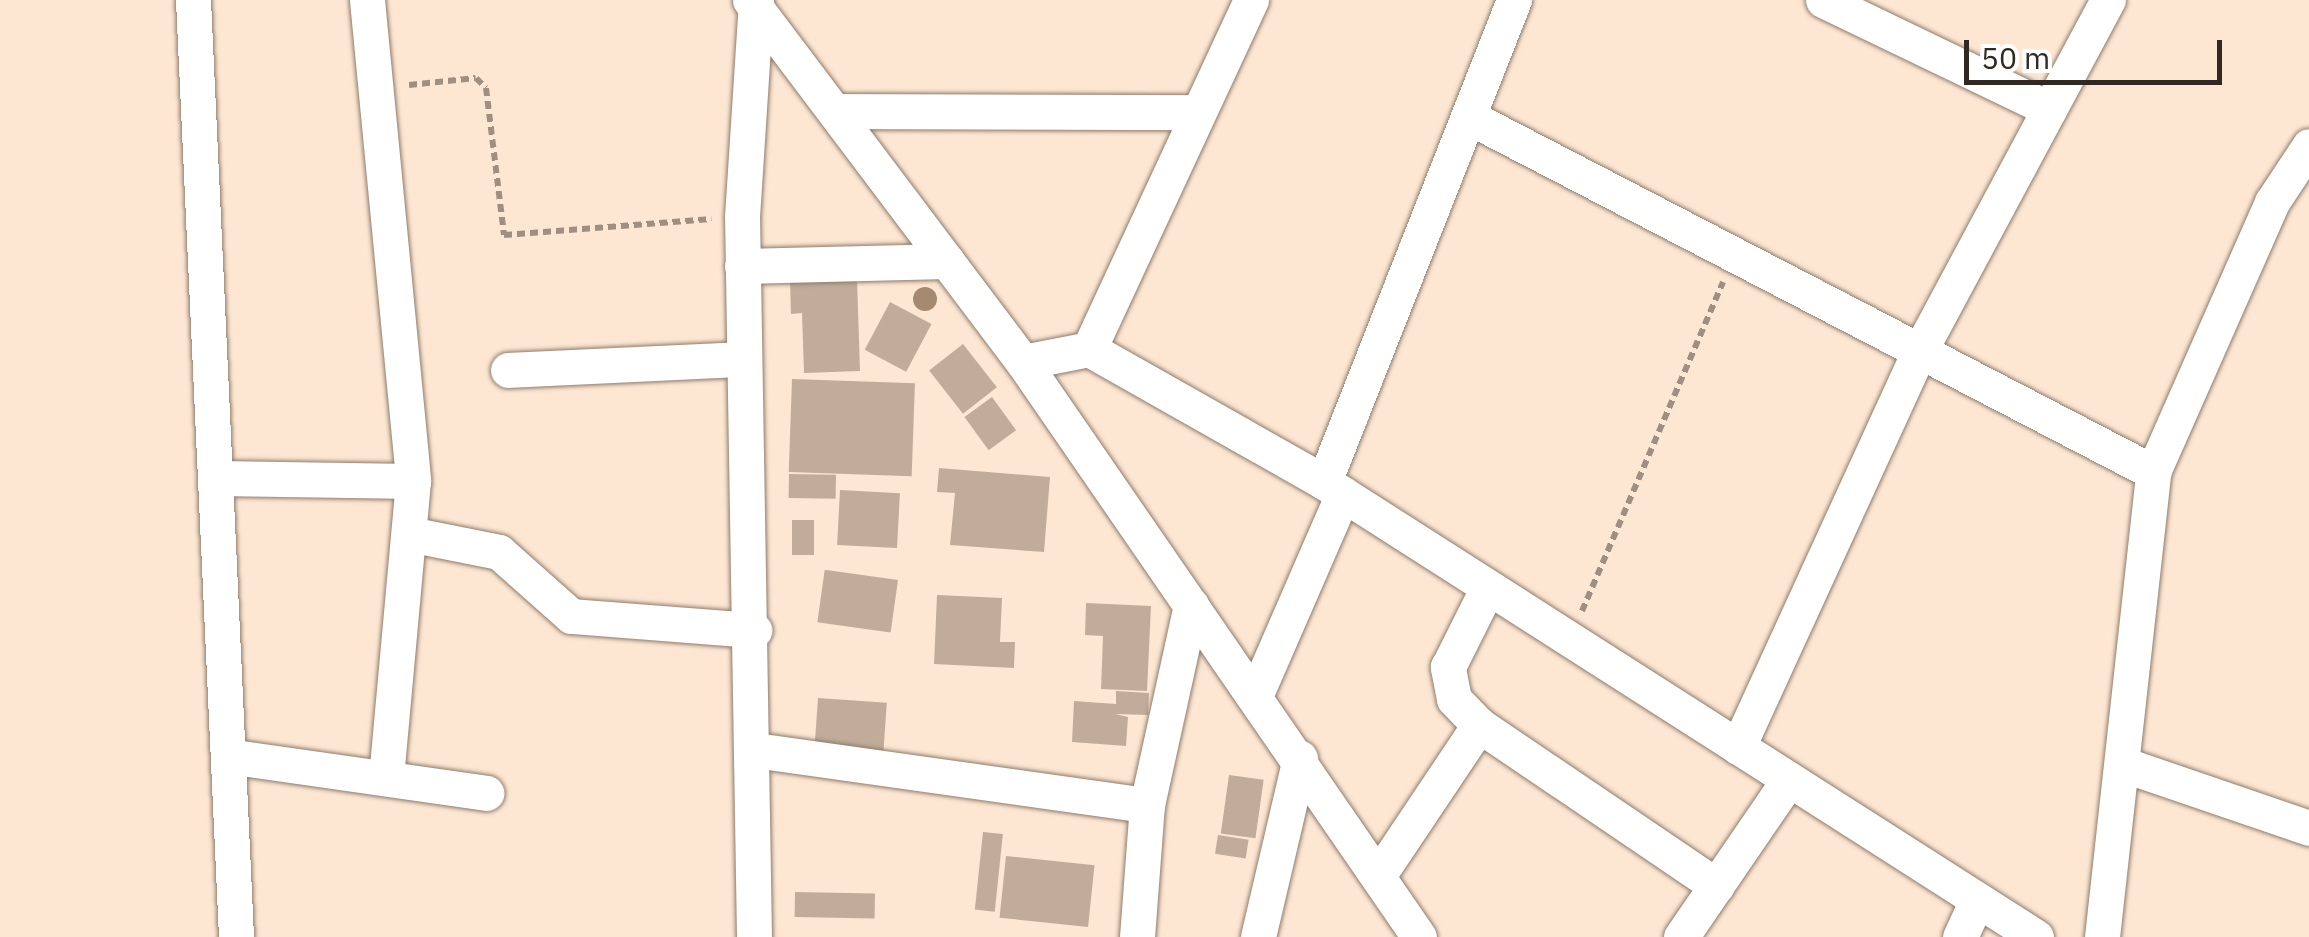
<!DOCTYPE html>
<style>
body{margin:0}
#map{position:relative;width:2309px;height:937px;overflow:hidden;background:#fde7d3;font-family:"IBM Plex Sans",sans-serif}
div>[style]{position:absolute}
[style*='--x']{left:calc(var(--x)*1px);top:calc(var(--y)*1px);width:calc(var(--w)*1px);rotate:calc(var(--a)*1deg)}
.building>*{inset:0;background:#c1ac9a;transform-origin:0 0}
.path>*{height:6px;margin-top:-3px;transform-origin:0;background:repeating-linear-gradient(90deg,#9e8f80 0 8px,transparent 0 13px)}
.roads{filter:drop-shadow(0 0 2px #8f7b6a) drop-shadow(0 0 2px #8f7b6a)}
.street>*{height:35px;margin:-17.5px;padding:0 17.5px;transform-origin:17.5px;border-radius:17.5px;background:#fff}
.trees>*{width:24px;height:24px;margin:-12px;border-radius:50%;background:#a58a71}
span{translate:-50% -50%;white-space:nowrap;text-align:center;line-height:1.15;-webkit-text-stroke:8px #fff;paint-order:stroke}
.scale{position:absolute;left:1964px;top:40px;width:258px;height:45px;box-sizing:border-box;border:5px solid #312921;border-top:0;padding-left:12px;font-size:30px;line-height:35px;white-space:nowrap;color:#312921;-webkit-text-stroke:8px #fff;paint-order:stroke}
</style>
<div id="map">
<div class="building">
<div style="clip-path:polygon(857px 279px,860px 371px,804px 373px,802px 313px,791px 314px,790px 280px)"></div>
<div style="left:890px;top:302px;width:47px;height:54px;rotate:28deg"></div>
<div style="left:963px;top:344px;width:55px;height:43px;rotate:52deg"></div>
<div style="left:792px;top:379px;width:123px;height:93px;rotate:2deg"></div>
<div style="left:992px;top:397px;width:41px;height:34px;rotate:54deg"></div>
<div style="clip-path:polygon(939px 468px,1050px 477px,1044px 552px,950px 545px,955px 493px,937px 492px)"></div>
<div style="left:789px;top:474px;width:47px;height:24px;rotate:1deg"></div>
<div style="left:840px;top:490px;width:60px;height:55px;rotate:3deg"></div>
<div style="left:792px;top:520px;width:22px;height:35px"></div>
<div style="left:898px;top:580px;width:53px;height:74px;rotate:98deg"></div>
<div style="clip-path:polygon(937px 595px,1002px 598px,1000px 642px,1015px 642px,1014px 668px,934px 664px)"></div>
<div style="clip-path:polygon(1086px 603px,1151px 606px,1147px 691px,1101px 689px,1103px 636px,1085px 635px)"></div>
<div style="clip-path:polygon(1116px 691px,1149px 693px,1148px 715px,1115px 714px,1128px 717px,1126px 746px,1072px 742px,1074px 701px,1116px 704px)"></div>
<div style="left:818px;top:698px;width:69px;height:57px;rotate:4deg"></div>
<div style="left:1229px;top:775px;width:35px;height:59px;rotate:8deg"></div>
<div style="left:983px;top:832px;width:20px;height:78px;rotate:6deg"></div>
<div style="left:1218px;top:835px;width:31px;height:19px;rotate:9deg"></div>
<div style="left:1006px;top:856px;width:89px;height:62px;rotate:6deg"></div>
<div style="left:795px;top:892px;width:80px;height:25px;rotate:1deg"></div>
</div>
<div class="path">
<div style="--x:409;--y:85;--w:67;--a:-6"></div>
<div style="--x:476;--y:78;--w:14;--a:45"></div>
<div style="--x:486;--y:88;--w:148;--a:83"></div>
<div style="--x:504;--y:235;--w:208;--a:-4.4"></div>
<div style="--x:1582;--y:611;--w:358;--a:-66.8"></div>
</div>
<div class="roads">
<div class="street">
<div style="--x:193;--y:0;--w:938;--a:87.37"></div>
<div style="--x:367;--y:0;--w:483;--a:84.5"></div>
<div style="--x:413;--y:481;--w:297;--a:95.2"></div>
<div style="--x:750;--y:0;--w:453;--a:53"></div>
<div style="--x:1023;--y:362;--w:698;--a:55.44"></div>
<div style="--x:1823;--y:0;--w:251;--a:25.7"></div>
<div style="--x:841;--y:111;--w:357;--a:0.2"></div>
<div style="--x:1469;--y:117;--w:771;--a:27.43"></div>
<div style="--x:742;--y:266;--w:205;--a:-1.4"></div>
<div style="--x:1089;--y:349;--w:270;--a:29.5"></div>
<div style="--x:1324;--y:482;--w:845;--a:32.58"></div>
<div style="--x:1023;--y:362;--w:67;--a:-11.1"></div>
<div style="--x:1089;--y:349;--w:385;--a:-65.1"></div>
<div style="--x:508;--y:370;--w:235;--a:-2.7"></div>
<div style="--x:217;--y:478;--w:196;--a:0.9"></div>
<div style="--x:1324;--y:482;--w:518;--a:-68.49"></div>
<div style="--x:409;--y:534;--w:92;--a:11.3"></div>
<div style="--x:499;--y:552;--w:96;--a:41.6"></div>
<div style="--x:571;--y:616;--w:184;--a:4.4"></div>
<div style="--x:1256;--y:694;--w:218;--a:-66.5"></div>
<div style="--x:1479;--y:725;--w:287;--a:34.1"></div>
<div style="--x:1738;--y:747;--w:432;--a:-65.4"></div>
<div style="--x:1918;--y:354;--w:402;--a:-61.8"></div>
<div style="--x:755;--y:750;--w:396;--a:8"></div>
<div style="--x:234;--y:757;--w:255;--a:8.1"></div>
<div style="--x:2128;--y:766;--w:191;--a:18.9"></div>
<div style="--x:1378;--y:876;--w:182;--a:-56.2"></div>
<div style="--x:1479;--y:725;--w:36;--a:-134"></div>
<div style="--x:1454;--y:699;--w:33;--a:-101"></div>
<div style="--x:1448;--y:667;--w:85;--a:-63.4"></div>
<div style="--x:754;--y:937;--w:720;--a:-90.95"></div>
<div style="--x:742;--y:217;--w:217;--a:-86.3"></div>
<div style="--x:1137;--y:937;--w:132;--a:-85.7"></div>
<div style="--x:1147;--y:805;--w:205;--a:-77.6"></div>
<div style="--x:1258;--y:937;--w:184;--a:-76.8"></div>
<div style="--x:1681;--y:937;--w:191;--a:-55.6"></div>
<div style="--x:1960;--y:937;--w:41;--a:-65.3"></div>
<div style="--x:2102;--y:937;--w:468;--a:-83.7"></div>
<div style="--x:2153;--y:472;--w:295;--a:-66.2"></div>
<div style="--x:2272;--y:202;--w:67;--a:-56.5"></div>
</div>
</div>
<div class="trees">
<div style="left:925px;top:299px"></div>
</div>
<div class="scale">50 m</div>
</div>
